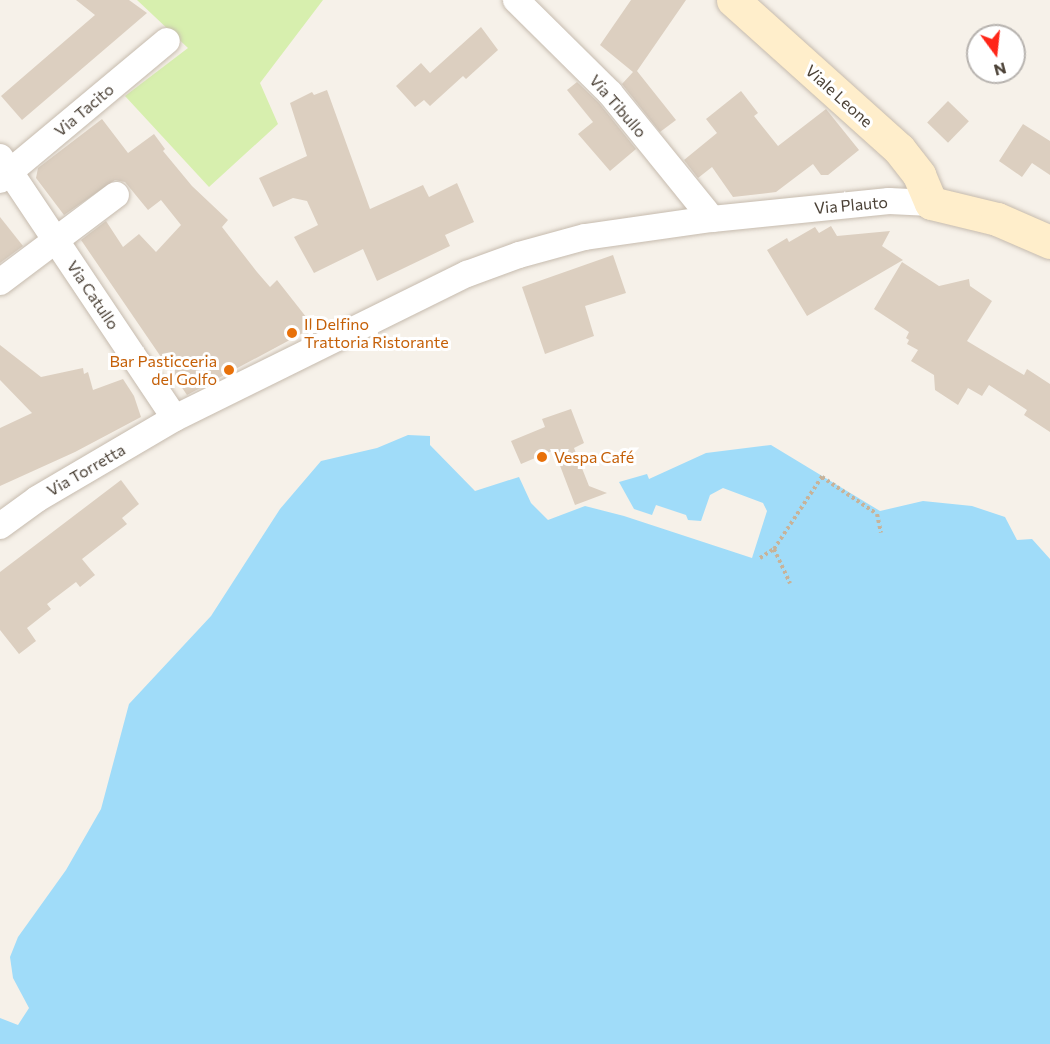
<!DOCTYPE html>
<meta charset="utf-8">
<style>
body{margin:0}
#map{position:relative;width:1050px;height:1044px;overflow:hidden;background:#f6f1e9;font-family:Commissioner,sans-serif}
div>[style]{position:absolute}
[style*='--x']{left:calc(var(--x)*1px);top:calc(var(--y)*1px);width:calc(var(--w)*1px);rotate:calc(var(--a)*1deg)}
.green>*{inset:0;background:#d7efae}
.water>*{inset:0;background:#a0dcf9}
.building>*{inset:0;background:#dccfc0;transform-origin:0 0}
.path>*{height:4px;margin-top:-2px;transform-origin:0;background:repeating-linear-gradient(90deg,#c7b39a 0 3px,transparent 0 6px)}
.roads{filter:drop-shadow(0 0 2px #c6bbae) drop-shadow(0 0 2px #c6bbae)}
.street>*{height:26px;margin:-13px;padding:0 13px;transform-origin:13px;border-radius:13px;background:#fff}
.secondary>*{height:33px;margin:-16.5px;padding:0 16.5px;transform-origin:16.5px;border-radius:16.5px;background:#ffeecb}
.dots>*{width:16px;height:16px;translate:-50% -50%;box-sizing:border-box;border:3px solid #fff;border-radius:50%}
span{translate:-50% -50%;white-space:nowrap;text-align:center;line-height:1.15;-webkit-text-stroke:6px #fff;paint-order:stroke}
.street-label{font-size:16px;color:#4b4136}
.food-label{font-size:16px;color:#c56008}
.left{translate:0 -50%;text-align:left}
.right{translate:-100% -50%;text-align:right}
.north{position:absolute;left:966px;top:24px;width:60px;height:60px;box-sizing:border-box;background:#fff;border:2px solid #b7b3af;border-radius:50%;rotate:165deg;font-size:16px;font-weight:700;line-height:24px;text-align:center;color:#4b4136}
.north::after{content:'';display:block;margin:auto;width:21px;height:27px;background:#ff2618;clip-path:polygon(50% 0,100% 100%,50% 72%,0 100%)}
</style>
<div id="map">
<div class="green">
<div style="clip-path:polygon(137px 0,323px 0,260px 83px,278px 124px,209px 187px,125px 96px,188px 48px)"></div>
</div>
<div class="water">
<div style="clip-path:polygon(408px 435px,430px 436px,430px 445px,475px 491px,519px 477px,531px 503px,548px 520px,585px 506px,624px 516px,752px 558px,767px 511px,763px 503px,723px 488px,710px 495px,701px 521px,688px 520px,686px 515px,656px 505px,652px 515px,634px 509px,619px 482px,647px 474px,649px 479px,706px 453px,771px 445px,880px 511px,923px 501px,972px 506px,1005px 517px,1017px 540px,1032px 539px,1050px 559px,1050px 1044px,0 1044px,0 1018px,18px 1025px,29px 1008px,13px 978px,10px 957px,18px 937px,66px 870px,101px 809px,129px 704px,211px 616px,280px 509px,321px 461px,377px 448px)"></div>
</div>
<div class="building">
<div style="clip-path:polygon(76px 0,129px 0,147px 13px,22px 120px,1px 96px,95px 15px)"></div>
<div style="clip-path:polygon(631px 0,686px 0,637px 71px,676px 120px,660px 132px,622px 84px,633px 72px,600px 45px)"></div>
<div style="clip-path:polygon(481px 27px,498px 50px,466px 79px,463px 76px,430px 106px,424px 100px,415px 107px,396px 86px,421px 63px,430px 73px)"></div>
<div style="clip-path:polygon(577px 82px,599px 103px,636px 149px,610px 171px,578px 134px,593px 122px,567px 90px)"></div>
<div style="clip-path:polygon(327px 90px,370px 209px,423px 185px,429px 197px,457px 183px,474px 222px,445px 235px,450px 246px,377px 281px,363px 249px,314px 273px,294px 237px,318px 225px,307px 201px,293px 198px,273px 207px,259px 178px,307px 156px,290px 103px,312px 92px,314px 95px)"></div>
<div style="clip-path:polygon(741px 91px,758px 113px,754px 116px,778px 146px,826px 109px,859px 150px,828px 175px,821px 175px,813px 164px,776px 192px,733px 197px,712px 167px,698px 178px,684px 160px,717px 133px,706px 119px)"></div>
<div style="left:948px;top:101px;width:29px;height:30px;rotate:44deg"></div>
<div style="clip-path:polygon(102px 119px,128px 153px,154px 134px,165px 149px,163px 151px,192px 186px,228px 220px,222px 227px,257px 272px,270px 287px,277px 280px,314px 327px,187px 395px,81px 240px,106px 221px,123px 247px,139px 234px,156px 252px,181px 225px,161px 200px,148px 210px,125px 182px,115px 180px,64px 215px,36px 178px,38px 168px)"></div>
<div style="clip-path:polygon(1023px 124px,1050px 141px,1050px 175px,1032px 163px,1022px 177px,999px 161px)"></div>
<div style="clip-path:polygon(0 217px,23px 246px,0 263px)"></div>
<div style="clip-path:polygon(831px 226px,837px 236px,890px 231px,882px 246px,903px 260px,807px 316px,767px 250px,787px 238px,789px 242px,815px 227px,819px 233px)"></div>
<div style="clip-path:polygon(613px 255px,626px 293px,585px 306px,594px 336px,545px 354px,522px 287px)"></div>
<div style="clip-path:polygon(902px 262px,939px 286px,969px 279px,970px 286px,992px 301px,967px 341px,1024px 375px,1027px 369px,1050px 384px,1050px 432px,1024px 415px,1027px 410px,989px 385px,982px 396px,968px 388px,958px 405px,935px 390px,934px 375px,911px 361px,918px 350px,907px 344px,909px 340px,906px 338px,909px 332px,874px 309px)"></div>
<div style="clip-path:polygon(0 345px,41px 377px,83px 368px,84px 374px,88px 372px,93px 390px,123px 379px,134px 396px,141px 417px,75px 452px,0 486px,0 428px,32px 413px,0 380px)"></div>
<div style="clip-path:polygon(571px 409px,584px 443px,574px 448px,589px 486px,607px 493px,575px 505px,554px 450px,521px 464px,511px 441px,545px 427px,542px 419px)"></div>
<div style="clip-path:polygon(121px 480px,139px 504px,122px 518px,127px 524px,82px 559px,95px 575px,80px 587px,76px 582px,47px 604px,51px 609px,27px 628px,36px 641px,19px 654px,0 630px,0 572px)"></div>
</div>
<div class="path">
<div style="--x:822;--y:477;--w:66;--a:33.9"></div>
<div style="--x:877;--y:514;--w:19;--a:78"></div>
<div style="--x:774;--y:549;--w:89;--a:-56.5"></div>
<div style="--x:760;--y:558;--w:17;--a:-33"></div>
<div style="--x:774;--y:549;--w:38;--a:65"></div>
</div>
<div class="roads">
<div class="street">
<div style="--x:516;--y:0;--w:132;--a:44.7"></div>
<div style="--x:610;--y:93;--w:162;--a:51"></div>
<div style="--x:0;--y:157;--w:314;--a:56.2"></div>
<div style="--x:0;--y:180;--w:217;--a:-39.8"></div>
<div style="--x:0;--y:282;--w:145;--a:-36.9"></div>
<div style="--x:0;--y:526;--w:46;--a:-36.1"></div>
<div style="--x:37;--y:499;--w:160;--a:-30.4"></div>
<div style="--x:175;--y:418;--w:326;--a:-26.3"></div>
<div style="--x:467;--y:274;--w:55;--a:-20.1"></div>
<div style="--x:519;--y:255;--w:68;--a:-15.3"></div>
<div style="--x:585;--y:237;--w:128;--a:-8.1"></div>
<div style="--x:712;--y:219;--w:178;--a:-5.8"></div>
<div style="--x:889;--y:201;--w:42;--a:2.7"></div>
</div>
<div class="secondary">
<div style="--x:733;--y:0;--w:223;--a:41.9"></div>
<div style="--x:899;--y:149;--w:33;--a:52"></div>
<div style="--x:919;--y:175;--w:30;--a:67"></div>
<div style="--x:931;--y:203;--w:68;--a:13.6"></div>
<div style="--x:997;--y:219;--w:58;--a:23.5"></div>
</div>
</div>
<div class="dots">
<div style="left:292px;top:333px;background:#e8710a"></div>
<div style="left:229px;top:370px;background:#e8710a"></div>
<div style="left:542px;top:457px;background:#e8710a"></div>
</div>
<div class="street-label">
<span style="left:839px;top:96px;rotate:42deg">Viale Leone</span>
<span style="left:618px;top:106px;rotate:49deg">Via Tibullo</span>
<span style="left:84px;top:110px;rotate:-40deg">Via Tacito</span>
<span style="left:851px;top:205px;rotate:-5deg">Via Plauto</span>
<span style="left:93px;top:295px;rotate:56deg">Via Catullo</span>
<span style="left:86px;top:470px;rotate:-30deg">Via Torretta</span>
</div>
<div class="food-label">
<span class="left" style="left:304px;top:333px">Il Delfino<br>Trattoria Ristorante</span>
<span class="right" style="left:217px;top:370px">Bar Pasticceria<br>del Golfo</span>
<span class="left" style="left:554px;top:457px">Vespa Café</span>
</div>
<div class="north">N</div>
</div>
